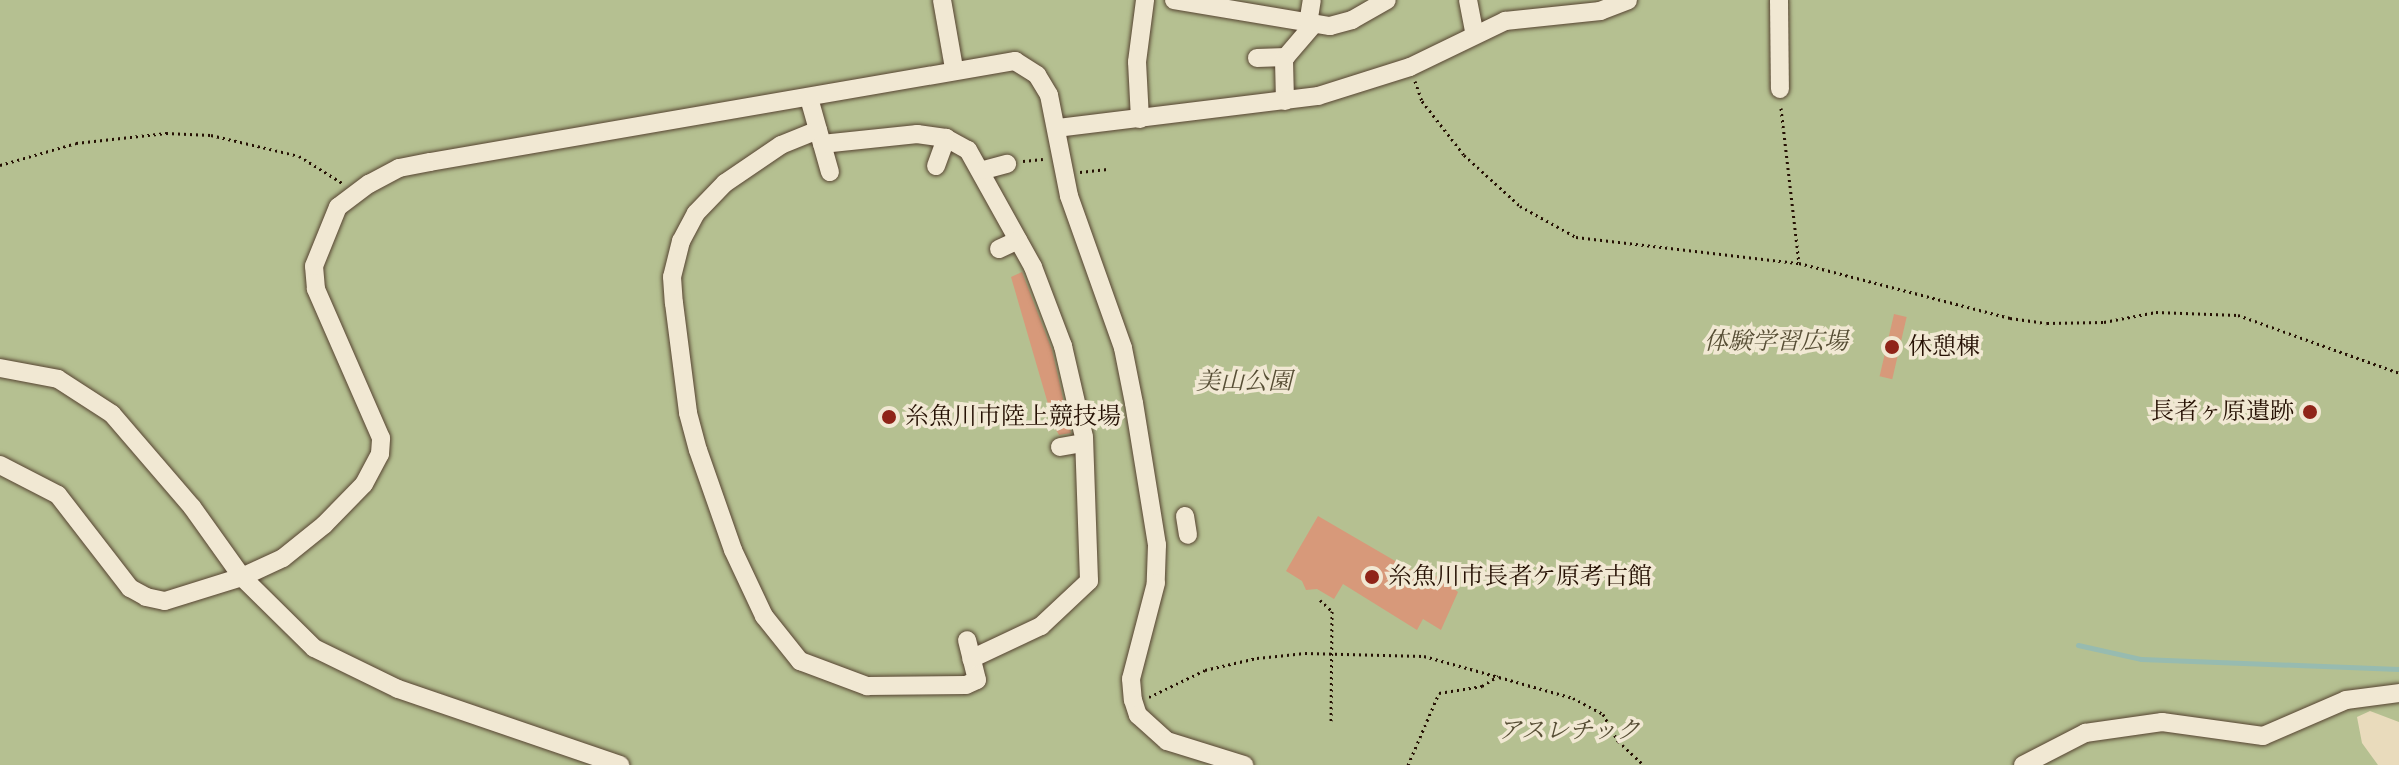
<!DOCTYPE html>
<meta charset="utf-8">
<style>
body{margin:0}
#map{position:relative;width:2399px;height:765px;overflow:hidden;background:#e9dbbc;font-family:Alegreya,"Noto Serif JP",serif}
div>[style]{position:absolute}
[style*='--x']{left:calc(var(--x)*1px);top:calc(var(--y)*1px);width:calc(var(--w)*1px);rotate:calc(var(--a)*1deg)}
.green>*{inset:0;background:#b5c091}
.stream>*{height:5px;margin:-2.5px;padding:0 2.5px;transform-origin:2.5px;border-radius:2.5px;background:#97bbb0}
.building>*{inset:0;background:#d7997a;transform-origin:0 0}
.path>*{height:3px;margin-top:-1.5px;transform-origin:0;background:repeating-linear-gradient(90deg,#251003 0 2px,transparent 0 6px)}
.roads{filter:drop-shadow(0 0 2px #564331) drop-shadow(0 0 2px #564331)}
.minor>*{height:18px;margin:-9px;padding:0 9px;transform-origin:9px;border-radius:9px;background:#f1e8d3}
.dots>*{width:22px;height:22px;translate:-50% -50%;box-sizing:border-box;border:4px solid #f1e8d3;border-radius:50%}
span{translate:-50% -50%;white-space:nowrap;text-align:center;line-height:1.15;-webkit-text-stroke:7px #f1e8d3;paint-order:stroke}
.park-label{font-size:24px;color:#574e35;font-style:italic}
.poi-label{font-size:24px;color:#251003}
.left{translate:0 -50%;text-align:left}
.right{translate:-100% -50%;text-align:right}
</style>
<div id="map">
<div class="green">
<div style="clip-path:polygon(0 0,2399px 0,2399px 722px,2370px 711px,2357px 717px,2362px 743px,2378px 765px,0 765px)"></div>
</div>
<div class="stream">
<div style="--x:2078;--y:645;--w:65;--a:12.5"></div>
<div style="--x:2141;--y:659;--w:258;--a:2.2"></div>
</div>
<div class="building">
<div style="clip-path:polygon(1022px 272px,1052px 350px,1071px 433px,1059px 435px,1055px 428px,1011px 277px)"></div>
<div style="left:1894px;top:314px;width:13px;height:64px;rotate:13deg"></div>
<div style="clip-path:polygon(1318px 516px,1409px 569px,1439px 577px,1458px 592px,1441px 630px,1423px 619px,1417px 630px,1343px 584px,1334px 599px,1317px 589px,1306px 590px,1302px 581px,1286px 571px)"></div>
</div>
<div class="path">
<div style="--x:1415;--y:81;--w:21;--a:71"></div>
<div style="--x:1422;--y:101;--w:68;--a:52.1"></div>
<div style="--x:1464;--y:155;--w:76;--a:42.3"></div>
<div style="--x:1520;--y:206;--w:64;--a:29"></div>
<div style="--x:1576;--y:237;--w:225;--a:6.7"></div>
<div style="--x:1799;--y:263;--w:218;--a:14.6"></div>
<div style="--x:2010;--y:318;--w:37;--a:8"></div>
<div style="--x:2047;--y:323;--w:57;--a:-1"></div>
<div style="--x:2104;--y:322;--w:53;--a:-10.9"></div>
<div style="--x:2156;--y:312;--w:82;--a:2.1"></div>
<div style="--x:2238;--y:315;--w:171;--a:19.8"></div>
<div style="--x:1781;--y:108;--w:156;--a:83.4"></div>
<div style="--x:1023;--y:161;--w:20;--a:-6"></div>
<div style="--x:0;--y:165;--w:79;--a:-16.1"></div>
<div style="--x:76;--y:143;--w:91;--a:-6.3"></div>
<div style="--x:166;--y:133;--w:45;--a:2.5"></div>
<div style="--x:211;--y:135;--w:90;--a:13.4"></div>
<div style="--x:299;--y:156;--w:51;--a:32.1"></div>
<div style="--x:1080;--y:172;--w:30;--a:-6"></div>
<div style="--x:1320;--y:600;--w:16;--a:43"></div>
<div style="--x:1332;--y:611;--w:110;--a:90.5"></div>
<div style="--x:1149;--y:697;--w:62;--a:-25.7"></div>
<div style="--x:1205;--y:670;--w:53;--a:-13"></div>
<div style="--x:1257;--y:658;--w:48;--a:-5.9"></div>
<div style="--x:1305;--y:653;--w:119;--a:1.4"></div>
<div style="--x:1424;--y:656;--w:155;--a:15.7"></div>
<div style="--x:1573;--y:698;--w:34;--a:28"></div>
<div style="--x:1603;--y:714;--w:31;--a:61"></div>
<div style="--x:1618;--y:741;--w:35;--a:43"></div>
<div style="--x:1408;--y:765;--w:78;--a:-66.7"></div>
<div style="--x:1439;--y:693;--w:44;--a:-9.2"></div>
<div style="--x:1482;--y:686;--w:19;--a:-32"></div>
</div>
<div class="roads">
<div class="minor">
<div style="--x:942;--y:0;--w:69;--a:80"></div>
<div style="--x:1174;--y:0;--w:158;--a:9.5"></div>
<div style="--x:1330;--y:26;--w:23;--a:-15"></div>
<div style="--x:1352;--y:20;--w:40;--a:-29.7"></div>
<div style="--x:1468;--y:0;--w:32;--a:79"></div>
<div style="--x:1779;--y:0;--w:89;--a:89.4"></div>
<div style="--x:1308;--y:24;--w:24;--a:-81"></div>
<div style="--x:1257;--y:58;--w:29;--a:-2"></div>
<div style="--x:809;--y:98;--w:77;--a:74.2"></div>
<div style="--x:1285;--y:101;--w:42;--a:-91.4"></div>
<div style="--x:1284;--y:59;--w:45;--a:-49.5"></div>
<div style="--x:1140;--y:119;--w:57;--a:-93"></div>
<div style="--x:1137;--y:62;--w:63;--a:-82.6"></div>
<div style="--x:1057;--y:128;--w:263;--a:-7"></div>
<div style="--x:1318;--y:96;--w:96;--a:-17.5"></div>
<div style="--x:1410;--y:67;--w:106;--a:-25.8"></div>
<div style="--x:1505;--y:21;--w:96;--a:-6"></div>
<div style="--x:1600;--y:11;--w:30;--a:-21"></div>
<div style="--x:818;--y:130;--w:40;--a:158"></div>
<div style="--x:781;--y:145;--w:68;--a:145.8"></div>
<div style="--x:725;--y:183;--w:42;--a:134"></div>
<div style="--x:696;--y:213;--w:32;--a:118"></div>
<div style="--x:681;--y:241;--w:37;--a:104"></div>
<div style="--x:672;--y:277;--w:26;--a:86"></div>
<div style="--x:674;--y:303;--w:111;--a:82.7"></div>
<div style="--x:688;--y:413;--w:38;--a:75"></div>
<div style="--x:698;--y:450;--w:106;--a:70.7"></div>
<div style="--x:733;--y:550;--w:73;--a:64.8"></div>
<div style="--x:764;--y:616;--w:58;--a:51.3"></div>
<div style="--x:800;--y:661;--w:72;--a:20.5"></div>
<div style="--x:867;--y:686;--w:99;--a:-0.6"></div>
<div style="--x:966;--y:685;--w:12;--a:-24"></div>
<div style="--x:977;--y:680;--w:41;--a:-104"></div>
<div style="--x:822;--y:144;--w:96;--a:-6"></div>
<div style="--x:917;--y:134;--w:29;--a:8"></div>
<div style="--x:946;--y:138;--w:25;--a:29"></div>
<div style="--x:968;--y:150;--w:134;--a:60.9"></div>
<div style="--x:1033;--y:267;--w:85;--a:69.2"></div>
<div style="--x:1063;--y:346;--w:93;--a:77"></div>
<div style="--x:1084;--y:437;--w:144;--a:88"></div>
<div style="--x:1089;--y:581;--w:66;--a:136.8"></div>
<div style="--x:1041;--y:626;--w:77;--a:154.8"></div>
<div style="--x:936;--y:166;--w:30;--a:-70"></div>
<div style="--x:984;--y:170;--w:24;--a:-15"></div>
<div style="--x:999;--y:249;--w:21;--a:-25"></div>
<div style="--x:0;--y:368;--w:59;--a:10.7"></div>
<div style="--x:58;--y:379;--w:64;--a:32.9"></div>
<div style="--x:112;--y:414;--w:123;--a:49.3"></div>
<div style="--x:192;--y:507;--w:86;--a:54.5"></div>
<div style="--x:242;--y:577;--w:101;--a:44.6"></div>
<div style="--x:314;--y:648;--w:93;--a:26"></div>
<div style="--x:398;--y:689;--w:235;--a:18.9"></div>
<div style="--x:1060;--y:447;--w:23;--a:-10"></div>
<div style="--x:0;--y:465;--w:65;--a:27.3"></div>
<div style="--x:58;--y:495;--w:118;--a:52.3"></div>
<div style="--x:130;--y:588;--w:18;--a:29"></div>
<div style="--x:146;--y:597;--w:19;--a:12"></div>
<div style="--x:165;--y:601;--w:81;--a:-17.3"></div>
<div style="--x:242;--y:577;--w:45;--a:-24.9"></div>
<div style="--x:283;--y:558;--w:53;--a:-38.8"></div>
<div style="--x:324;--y:525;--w:57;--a:-45.7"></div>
<div style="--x:364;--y:484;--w:34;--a:-62"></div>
<div style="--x:380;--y:454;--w:16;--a:-86"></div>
<div style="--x:381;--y:438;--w:163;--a:-113.6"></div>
<div style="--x:316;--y:289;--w:23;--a:-95"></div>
<div style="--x:314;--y:266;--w:64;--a:-67.9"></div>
<div style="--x:338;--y:207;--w:39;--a:-37"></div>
<div style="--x:369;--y:184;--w:34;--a:-28"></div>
<div style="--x:399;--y:168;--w:32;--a:-11"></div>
<div style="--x:430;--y:162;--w:594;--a:-9.8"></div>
<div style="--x:1015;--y:61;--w:26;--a:32"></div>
<div style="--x:1037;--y:75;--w:23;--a:59"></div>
<div style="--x:1049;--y:95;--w:103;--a:78.8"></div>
<div style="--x:1069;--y:196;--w:161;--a:70.4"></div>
<div style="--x:1123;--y:348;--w:56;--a:78.7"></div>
<div style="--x:1134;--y:403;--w:144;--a:80.8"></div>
<div style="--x:1157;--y:545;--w:38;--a:92"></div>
<div style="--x:1156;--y:583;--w:99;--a:104.6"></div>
<div style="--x:1131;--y:679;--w:21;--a:85"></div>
<div style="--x:1133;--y:700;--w:16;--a:72"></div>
<div style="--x:1138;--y:715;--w:39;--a:42"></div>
<div style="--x:1167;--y:741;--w:81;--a:17.3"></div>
<div style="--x:1185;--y:516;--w:19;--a:81"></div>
<div style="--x:2023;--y:765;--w:70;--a:-27.3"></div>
<div style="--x:2085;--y:733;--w:78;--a:-8.1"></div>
<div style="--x:2162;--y:722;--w:102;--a:7.9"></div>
<div style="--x:2263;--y:736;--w:90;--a:-23.4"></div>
<div style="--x:2346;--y:700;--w:53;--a:-7.5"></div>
</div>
</div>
<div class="dots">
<div style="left:1892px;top:347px;background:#8f2418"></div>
<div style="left:2310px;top:412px;background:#8f2418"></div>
<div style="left:889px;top:417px;background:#8f2418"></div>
<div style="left:1372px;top:577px;background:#8f2418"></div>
</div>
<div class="park-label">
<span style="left:1776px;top:342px">体験学習広場</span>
<span style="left:1244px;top:382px">美山公園</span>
<span style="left:1569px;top:731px">アスレチック</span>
</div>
<div class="poi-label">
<span class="left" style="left:1908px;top:347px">休憩棟</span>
<span class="right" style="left:2294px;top:412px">長者ヶ原遺跡</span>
<span class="left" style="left:905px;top:417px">糸魚川市陸上競技場</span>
<span class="left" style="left:1388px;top:577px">糸魚川市長者ケ原考古館</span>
</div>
</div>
